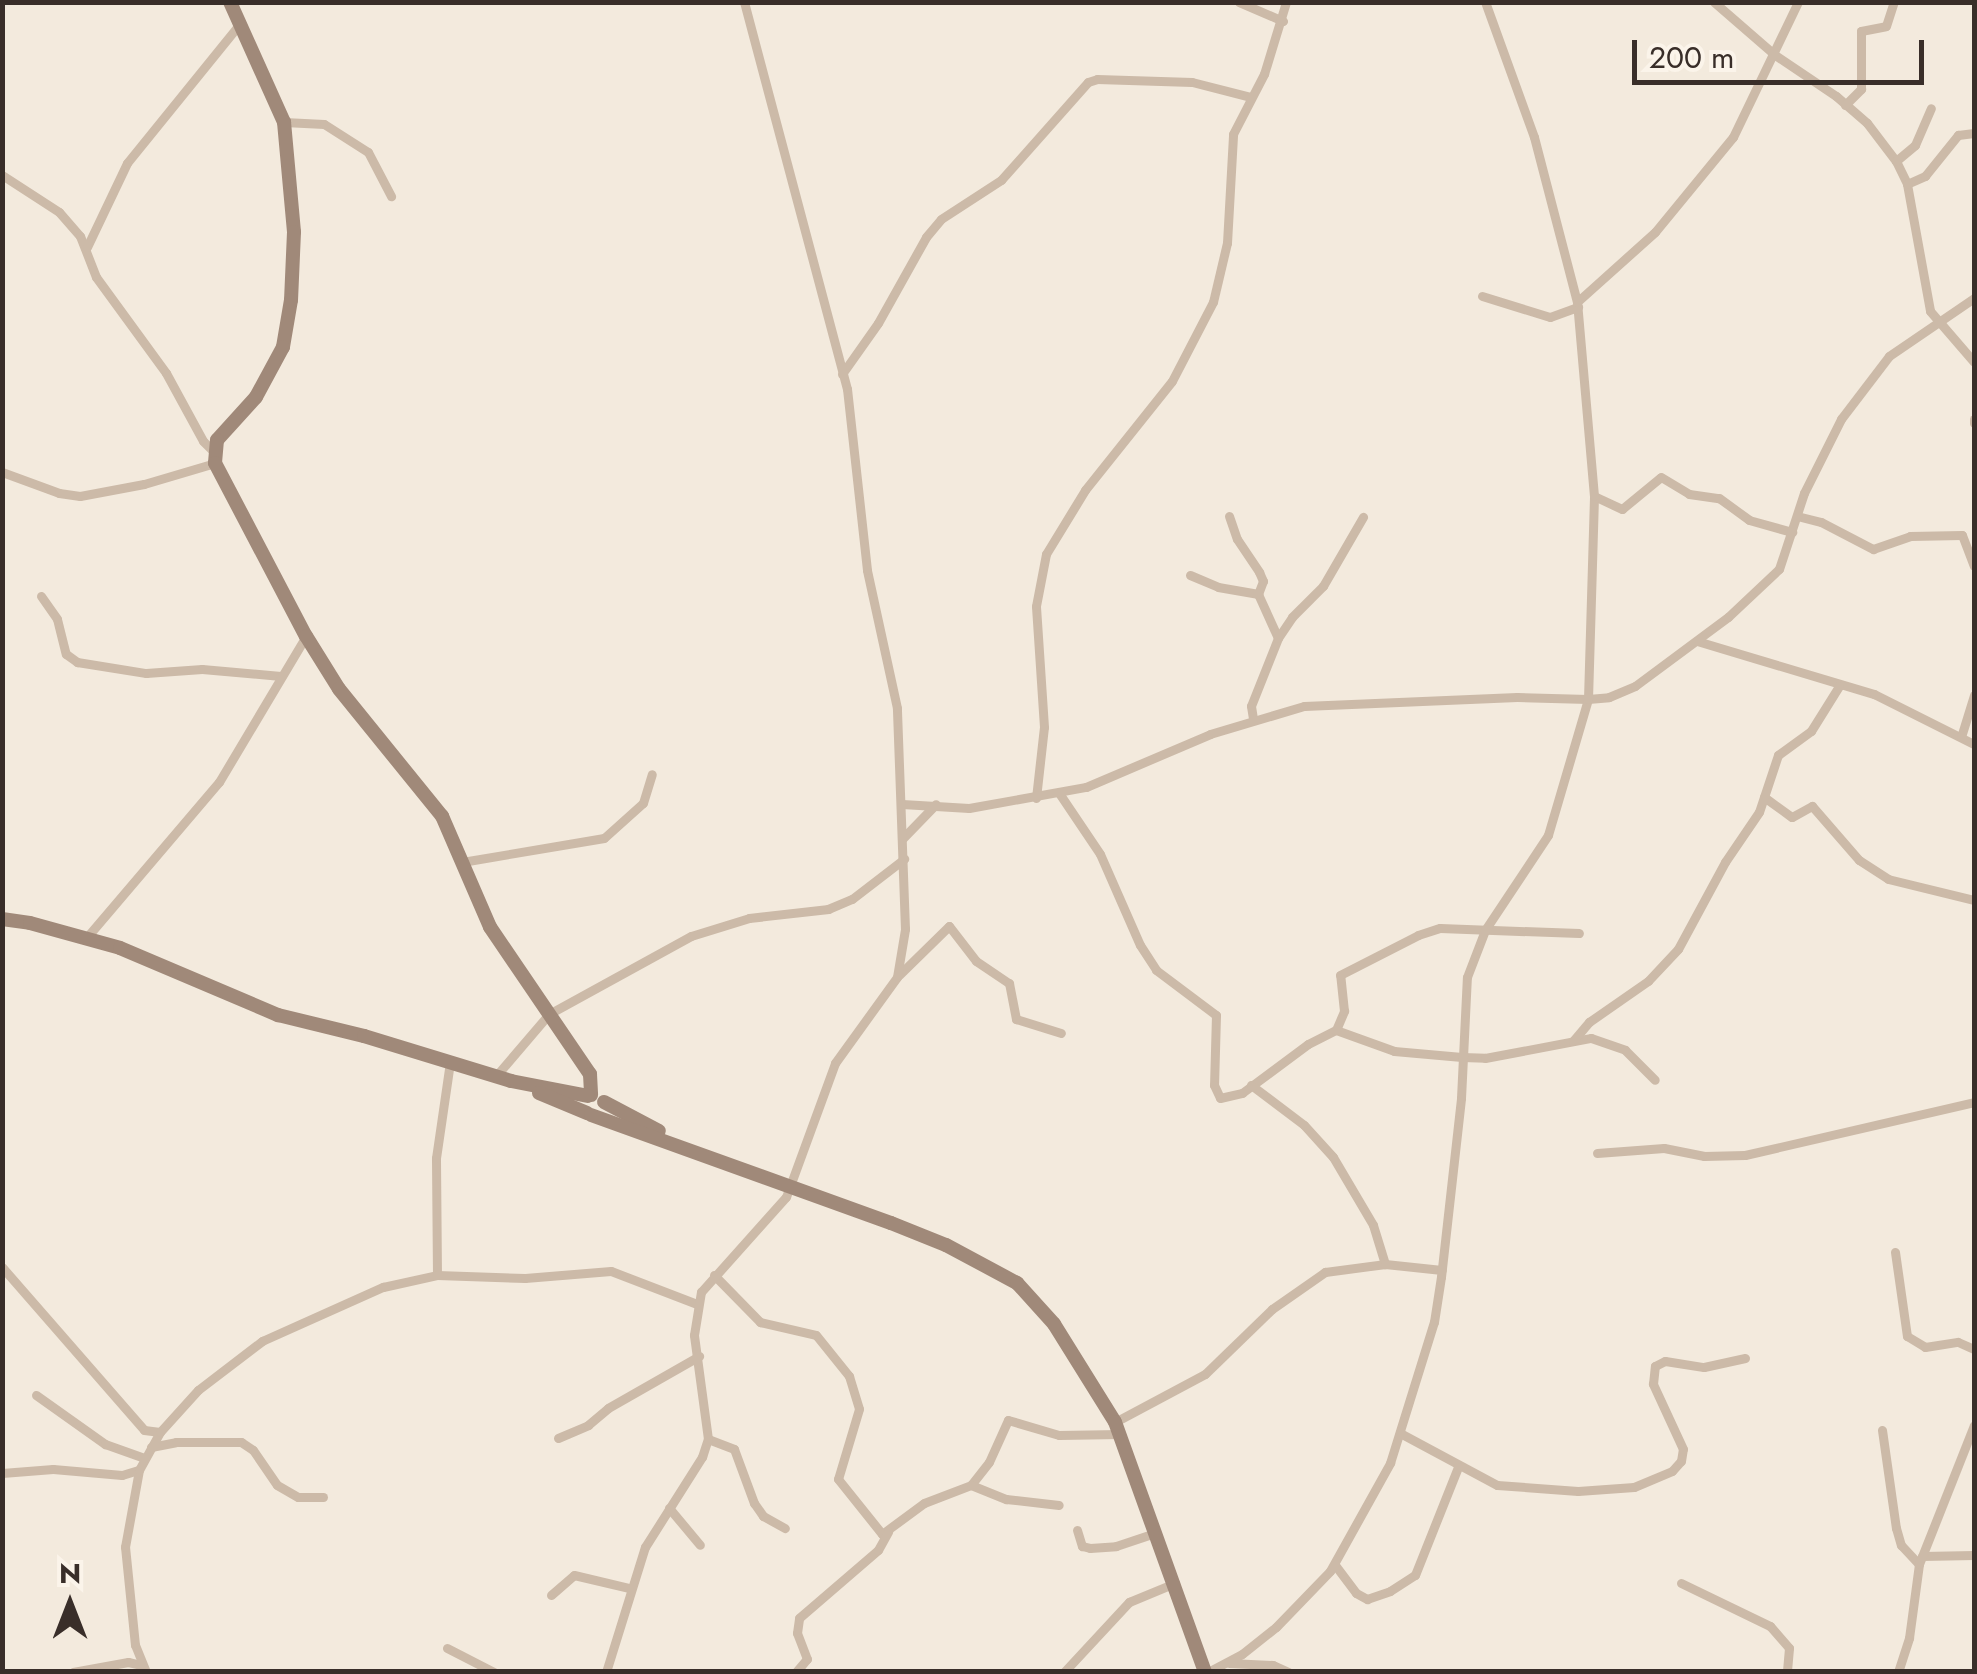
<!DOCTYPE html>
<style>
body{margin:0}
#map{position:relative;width:1977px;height:1674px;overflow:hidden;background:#f3eadd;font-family:Jost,sans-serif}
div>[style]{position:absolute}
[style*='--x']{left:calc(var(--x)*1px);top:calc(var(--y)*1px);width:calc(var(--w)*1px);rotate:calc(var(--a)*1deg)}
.street>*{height:9px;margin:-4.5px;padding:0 4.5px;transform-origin:4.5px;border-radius:4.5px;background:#ccbaa8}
.secondary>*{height:14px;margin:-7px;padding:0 7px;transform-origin:7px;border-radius:7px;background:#a08979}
span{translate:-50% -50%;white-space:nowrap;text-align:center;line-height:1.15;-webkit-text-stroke:9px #fbf4ea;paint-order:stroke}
.frame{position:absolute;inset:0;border:5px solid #392e29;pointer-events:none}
.north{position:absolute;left:20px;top:1554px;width:100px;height:100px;-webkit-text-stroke:8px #fbf4ea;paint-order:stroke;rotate:0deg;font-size:28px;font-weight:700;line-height:40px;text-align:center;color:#392e29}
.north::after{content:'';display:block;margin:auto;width:35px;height:45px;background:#392e29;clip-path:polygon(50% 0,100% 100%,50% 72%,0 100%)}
.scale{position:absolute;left:1632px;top:40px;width:292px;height:45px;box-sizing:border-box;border:5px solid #392e29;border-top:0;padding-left:12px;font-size:30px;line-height:35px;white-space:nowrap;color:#392e29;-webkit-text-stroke:8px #fbf4ea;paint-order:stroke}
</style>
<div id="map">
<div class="street">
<div style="--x:1239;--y:2;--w:48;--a:23.4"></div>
<div style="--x:1714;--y:2;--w:81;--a:41"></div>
<div style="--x:1775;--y:55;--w:73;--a:33.9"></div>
<div style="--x:1836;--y:96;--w:41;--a:41.1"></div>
<div style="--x:1867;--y:123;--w:48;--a:52.7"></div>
<div style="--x:1896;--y:161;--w:25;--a:64"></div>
<div style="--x:1907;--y:184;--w:129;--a:79.7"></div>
<div style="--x:1930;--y:311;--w:67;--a:49.2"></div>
<div style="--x:1845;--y:105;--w:23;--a:-45"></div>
<div style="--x:1861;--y:89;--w:58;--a:-90"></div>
<div style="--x:1861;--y:31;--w:25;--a:-11"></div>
<div style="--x:1886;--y:26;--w:25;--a:-72"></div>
<div style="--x:284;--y:122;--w:40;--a:2.9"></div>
<div style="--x:324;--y:124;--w:52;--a:32.5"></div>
<div style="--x:368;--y:152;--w:50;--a:62.4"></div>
<div style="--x:1896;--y:161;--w:25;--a:-40"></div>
<div style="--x:1915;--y:145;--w:40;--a:-66.6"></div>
<div style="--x:2;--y:175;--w:68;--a:33"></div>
<div style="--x:59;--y:212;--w:32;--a:49"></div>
<div style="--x:80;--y:236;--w:44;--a:68.7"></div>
<div style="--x:96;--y:277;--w:119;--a:53.9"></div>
<div style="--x:166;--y:373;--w:77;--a:61.4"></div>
<div style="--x:203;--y:441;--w:14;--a:45"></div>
<div style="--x:1907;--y:184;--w:20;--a:-24"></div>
<div style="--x:1925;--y:176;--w:53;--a:-51.2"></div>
<div style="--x:1958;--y:135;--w:16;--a:-7"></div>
<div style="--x:87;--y:247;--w:93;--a:-64.5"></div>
<div style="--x:127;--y:163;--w:176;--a:-51"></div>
<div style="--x:1482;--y:296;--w:71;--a:17.2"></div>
<div style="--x:1550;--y:317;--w:30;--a:-20"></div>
<div style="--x:1577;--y:302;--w:105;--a:-41.9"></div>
<div style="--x:1655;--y:232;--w:123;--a:-50.6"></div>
<div style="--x:1733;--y:137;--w:150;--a:-64.3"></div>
<div style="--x:842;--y:374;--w:62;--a:-54.8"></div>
<div style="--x:878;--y:323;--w:98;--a:-60.8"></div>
<div style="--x:926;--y:237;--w:23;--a:-50"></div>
<div style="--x:941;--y:219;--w:72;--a:-33"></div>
<div style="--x:1001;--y:180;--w:131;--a:-48.4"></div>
<div style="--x:1088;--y:82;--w:9;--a:-18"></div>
<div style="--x:1097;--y:79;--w:95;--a:1.8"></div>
<div style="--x:1192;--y:82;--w:61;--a:14.3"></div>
<div style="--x:1974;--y:419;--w:4;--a:90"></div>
<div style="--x:2;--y:472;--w:61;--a:20.2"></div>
<div style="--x:59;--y:493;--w:21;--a:8"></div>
<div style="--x:80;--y:496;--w:65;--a:-10.6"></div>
<div style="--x:144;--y:484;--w:74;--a:-16.5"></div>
<div style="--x:1594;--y:496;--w:31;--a:25"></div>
<div style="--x:1622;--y:509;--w:50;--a:-39.4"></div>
<div style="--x:1661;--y:477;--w:33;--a:31"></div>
<div style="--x:1689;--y:494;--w:30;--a:8"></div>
<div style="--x:1719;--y:498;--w:37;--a:36"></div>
<div style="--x:1749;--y:520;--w:45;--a:15.6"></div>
<div style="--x:1229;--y:516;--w:24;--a:71"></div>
<div style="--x:1237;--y:539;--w:40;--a:56"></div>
<div style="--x:1259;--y:572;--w:10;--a:66"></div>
<div style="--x:1263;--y:581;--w:14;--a:111"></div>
<div style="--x:1258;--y:594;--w:48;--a:65.6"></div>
<div style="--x:1278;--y:638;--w:73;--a:111.7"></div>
<div style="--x:1251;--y:706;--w:13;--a:81"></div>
<div style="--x:1797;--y:516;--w:25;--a:14"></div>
<div style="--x:1821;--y:522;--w:59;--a:27.4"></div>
<div style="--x:1873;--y:549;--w:39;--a:-19"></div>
<div style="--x:1910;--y:536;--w:52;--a:-1.1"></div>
<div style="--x:1962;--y:535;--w:33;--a:69"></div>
<div style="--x:1190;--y:575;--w:30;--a:23"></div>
<div style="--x:1218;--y:587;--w:41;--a:9.9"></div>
<div style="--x:41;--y:596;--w:28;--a:55"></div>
<div style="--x:57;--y:619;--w:36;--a:76"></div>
<div style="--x:66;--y:654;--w:14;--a:36"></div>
<div style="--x:77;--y:662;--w:70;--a:9.1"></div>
<div style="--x:146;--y:673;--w:56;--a:-4.1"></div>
<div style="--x:202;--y:669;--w:79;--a:5.1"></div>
<div style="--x:1278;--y:638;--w:25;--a:-56"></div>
<div style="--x:1292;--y:617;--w:44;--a:-45"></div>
<div style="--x:1323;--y:586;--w:80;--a:-59.9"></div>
<div style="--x:1697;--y:641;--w:185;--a:16.7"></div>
<div style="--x:1874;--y:694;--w:112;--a:26.6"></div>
<div style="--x:1961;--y:737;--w:44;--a:-72.8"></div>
<div style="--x:1059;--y:793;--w:73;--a:56.1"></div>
<div style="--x:1100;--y:854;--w:99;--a:66.3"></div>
<div style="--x:1140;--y:945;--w:30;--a:57"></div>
<div style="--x:1156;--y:970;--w:75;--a:36.9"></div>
<div style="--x:1216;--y:1015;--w:70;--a:91.6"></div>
<div style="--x:1214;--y:1085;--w:14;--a:65"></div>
<div style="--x:1220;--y:1098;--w:23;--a:-13"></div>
<div style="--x:1242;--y:1093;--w:82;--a:-36.6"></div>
<div style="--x:1308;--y:1044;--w:31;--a:-27"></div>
<div style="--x:1336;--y:1030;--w:62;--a:19.9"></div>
<div style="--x:1394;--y:1051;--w:68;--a:5"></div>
<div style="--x:1462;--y:1057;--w:23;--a:2"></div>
<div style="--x:1485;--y:1058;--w:108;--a:-10.7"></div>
<div style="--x:1591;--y:1038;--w:36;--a:19"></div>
<div style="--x:1625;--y:1050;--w:42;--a:45"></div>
<div style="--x:1764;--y:797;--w:34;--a:36"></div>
<div style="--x:1792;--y:817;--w:23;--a:-29"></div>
<div style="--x:1812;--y:806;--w:72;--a:49"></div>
<div style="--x:1859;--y:860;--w:35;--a:33"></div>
<div style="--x:1888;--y:879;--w:89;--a:13.7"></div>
<div style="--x:1036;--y:798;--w:71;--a:-83.6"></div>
<div style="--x:1044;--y:727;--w:121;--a:-93.8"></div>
<div style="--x:1036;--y:606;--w:53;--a:-79.1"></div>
<div style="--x:1046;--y:554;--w:75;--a:-58.6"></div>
<div style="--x:1085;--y:490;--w:139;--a:-51.4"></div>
<div style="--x:1172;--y:381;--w:89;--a:-62.6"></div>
<div style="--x:1213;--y:302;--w:61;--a:-76.7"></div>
<div style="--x:1227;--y:243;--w:109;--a:-86.8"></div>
<div style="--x:1233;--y:134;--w:68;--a:-62.7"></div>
<div style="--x:1264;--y:74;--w:75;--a:-73"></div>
<div style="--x:902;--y:804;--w:67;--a:3.4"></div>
<div style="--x:969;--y:808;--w:119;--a:-10.2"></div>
<div style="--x:1086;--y:787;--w:135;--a:-23.1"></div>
<div style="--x:1210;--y:734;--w:98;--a:-16.6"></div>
<div style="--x:1304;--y:706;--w:213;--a:-2.4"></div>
<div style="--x:1517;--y:697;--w:71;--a:1.6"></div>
<div style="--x:1588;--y:699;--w:21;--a:-5"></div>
<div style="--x:1609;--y:697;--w:28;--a:-23"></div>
<div style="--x:1635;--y:686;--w:116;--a:-36.6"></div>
<div style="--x:1728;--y:617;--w:70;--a:-43.3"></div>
<div style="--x:1779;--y:569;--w:80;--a:-71.8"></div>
<div style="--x:1804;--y:493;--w:83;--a:-63.4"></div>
<div style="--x:1841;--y:419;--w:79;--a:-52.7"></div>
<div style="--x:1889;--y:356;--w:103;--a:-34.3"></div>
<div style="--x:903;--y:838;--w:47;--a:-45.9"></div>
<div style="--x:462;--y:862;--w:144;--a:-9.6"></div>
<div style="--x:604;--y:838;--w:52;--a:-41.9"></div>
<div style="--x:643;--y:803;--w:30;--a:-73"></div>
<div style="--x:87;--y:937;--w:204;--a:-49.6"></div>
<div style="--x:219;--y:782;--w:170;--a:-59.2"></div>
<div style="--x:899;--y:975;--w:70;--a:-44.4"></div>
<div style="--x:949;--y:926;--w:44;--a:52.4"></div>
<div style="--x:976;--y:961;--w:40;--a:34"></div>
<div style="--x:1009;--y:983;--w:37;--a:79"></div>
<div style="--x:1016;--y:1019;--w:47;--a:17.3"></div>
<div style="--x:1336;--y:1030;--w:21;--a:-67"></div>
<div style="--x:1344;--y:1011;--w:36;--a:-96"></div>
<div style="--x:1340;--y:975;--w:88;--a:-27.1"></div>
<div style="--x:1418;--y:935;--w:23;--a:-18"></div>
<div style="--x:1440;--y:928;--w:139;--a:2.1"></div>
<div style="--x:1573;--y:1041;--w:25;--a:-50"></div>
<div style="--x:1589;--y:1022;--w:72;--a:-34.8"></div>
<div style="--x:1648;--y:981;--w:44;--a:-46.8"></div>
<div style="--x:1678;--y:949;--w:99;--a:-61.6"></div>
<div style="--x:1725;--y:862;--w:60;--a:-55.8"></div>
<div style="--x:1759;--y:812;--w:60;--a:-71.6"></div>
<div style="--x:1778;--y:755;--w:41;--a:-36"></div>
<div style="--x:1811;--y:731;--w:53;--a:-58.1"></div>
<div style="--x:496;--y:1076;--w:82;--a:-49.5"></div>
<div style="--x:549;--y:1014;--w:162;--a:-28.8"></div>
<div style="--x:691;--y:936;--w:61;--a:-17.2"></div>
<div style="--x:749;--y:918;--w:80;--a:-6.5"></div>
<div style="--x:828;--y:909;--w:26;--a:-23"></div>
<div style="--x:852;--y:899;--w:66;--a:-37.6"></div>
<div style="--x:1251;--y:1085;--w:66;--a:37"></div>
<div style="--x:1304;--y:1125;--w:43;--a:47.8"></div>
<div style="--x:1333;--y:1157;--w:79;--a:59.5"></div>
<div style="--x:1373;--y:1225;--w:41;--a:72.9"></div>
<div style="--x:1597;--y:1153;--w:67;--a:-4.3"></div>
<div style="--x:1664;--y:1148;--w:41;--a:11.3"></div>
<div style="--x:1704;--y:1156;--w:41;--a:-1.4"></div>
<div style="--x:1745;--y:1155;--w:235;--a:-13"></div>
<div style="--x:1895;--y:1252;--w:85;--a:81.9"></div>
<div style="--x:1907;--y:1336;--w:21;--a:31"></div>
<div style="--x:1925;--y:1347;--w:33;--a:-9"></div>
<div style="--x:1958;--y:1342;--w:17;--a:24"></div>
<div style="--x:2;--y:1267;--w:216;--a:48.9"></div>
<div style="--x:144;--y:1430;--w:16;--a:7"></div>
<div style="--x:437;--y:1275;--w:117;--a:-90.5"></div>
<div style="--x:436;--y:1158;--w:97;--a:-81.7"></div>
<div style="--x:714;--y:1275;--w:66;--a:45.6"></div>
<div style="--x:760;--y:1322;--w:57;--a:13.1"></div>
<div style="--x:816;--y:1335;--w:53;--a:51.2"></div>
<div style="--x:849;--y:1376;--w:34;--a:73"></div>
<div style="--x:859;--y:1409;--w:73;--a:106.7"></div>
<div style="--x:838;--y:1479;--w:70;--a:51.3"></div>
<div style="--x:882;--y:1534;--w:52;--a:-36.4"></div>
<div style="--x:924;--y:1503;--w:50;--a:-21"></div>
<div style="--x:971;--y:1485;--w:29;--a:-52"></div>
<div style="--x:989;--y:1462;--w:46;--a:-65.7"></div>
<div style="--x:1008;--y:1420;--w:53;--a:16.4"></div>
<div style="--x:1059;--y:1435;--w:61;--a:-0.9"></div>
<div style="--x:36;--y:1395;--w:85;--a:35.4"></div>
<div style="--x:105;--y:1444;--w:41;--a:19.7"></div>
<div style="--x:1115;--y:1422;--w:102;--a:-28.1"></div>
<div style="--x:1205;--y:1374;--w:93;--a:-44.1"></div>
<div style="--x:1272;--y:1309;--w:65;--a:-34.9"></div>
<div style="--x:1325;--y:1272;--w:61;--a:-7.6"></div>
<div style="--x:1385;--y:1264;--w:57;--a:6"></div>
<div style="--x:1882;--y:1430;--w:99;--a:81.9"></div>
<div style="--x:1896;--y:1528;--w:18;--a:74"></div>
<div style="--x:1901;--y:1545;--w:26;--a:47"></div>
<div style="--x:1400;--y:1433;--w:110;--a:28.2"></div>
<div style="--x:1497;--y:1485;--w:81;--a:4.2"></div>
<div style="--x:1578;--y:1491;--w:56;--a:-4.1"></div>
<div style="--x:1634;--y:1487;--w:41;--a:-22.8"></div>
<div style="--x:1672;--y:1471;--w:13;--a:-48"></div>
<div style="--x:1681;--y:1461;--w:12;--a:-81"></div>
<div style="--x:1683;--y:1449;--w:72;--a:-114.8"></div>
<div style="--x:1653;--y:1384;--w:18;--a:-84"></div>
<div style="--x:1655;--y:1366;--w:11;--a:-27"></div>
<div style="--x:1665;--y:1361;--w:39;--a:9"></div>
<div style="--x:1704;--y:1367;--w:42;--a:-12.4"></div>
<div style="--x:558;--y:1438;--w:33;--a:-23"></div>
<div style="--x:588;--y:1425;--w:26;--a:-40"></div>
<div style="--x:608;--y:1408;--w:105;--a:-29.7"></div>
<div style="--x:708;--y:1439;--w:28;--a:21"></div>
<div style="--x:734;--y:1449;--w:58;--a:69.7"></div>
<div style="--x:754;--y:1503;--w:16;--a:55"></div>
<div style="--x:763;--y:1516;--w:25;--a:29"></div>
<div style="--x:151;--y:1447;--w:25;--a:-11"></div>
<div style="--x:176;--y:1442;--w:65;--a:0"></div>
<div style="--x:241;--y:1442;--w:14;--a:34"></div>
<div style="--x:253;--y:1450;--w:42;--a:55.6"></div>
<div style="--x:277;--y:1485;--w:24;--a:30"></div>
<div style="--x:298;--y:1497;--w:25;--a:0"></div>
<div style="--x:2;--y:1473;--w:51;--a:-4.5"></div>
<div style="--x:53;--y:1469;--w:69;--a:5"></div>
<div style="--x:122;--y:1475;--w:17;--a:-17"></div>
<div style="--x:971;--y:1485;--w:38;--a:22"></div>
<div style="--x:1006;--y:1499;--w:53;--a:6.5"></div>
<div style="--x:669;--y:1508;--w:48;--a:50"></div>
<div style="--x:1077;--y:1530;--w:17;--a:73"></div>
<div style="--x:1082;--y:1546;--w:8;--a:14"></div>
<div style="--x:1090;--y:1548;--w:26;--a:-4"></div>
<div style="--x:1116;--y:1546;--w:41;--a:-18.4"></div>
<div style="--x:1922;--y:1556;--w:52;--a:-1.1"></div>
<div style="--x:1335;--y:1565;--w:35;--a:53"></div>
<div style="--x:1356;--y:1593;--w:13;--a:29"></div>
<div style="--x:1367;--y:1599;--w:24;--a:-19"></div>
<div style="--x:1390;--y:1591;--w:30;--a:-33"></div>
<div style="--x:1415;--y:1575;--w:116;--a:-68.3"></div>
<div style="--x:1681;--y:1583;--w:99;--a:25.8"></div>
<div style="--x:1770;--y:1626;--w:29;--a:49"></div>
<div style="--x:1789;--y:1648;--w:24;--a:95"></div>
<div style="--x:551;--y:1595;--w:30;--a:-41"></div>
<div style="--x:574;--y:1575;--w:57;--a:13.3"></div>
<div style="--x:447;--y:1648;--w:53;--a:27.1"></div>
<div style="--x:1229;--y:1663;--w:44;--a:2.6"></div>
<div style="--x:1273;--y:1665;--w:17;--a:25"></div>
<div style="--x:73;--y:1672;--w:56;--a:-10.3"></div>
<div style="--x:128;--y:1662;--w:13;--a:13"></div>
<div style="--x:146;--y:1672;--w:29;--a:-112"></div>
<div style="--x:135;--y:1645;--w:99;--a:-95.8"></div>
<div style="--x:125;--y:1547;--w:78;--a:-79.7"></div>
<div style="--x:139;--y:1470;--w:43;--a:-61.1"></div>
<div style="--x:160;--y:1432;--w:57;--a:-47.9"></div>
<div style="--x:198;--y:1390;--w:81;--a:-37.4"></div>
<div style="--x:262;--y:1341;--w:133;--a:-24.1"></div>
<div style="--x:383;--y:1287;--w:55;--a:-12.5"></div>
<div style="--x:437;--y:1275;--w:88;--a:2"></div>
<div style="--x:525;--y:1278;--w:86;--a:-4.7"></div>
<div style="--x:611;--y:1271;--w:92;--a:21"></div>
<div style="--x:606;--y:1672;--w:131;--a:-72.7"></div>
<div style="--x:645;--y:1547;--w:107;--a:-57.7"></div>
<div style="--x:702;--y:1457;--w:19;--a:-72"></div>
<div style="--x:708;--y:1439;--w:105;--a:-97.7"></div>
<div style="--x:694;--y:1335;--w:44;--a:-80.8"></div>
<div style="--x:701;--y:1292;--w:127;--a:-48.2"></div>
<div style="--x:786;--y:1197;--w:143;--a:-69.9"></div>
<div style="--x:835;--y:1063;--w:106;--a:-54.2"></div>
<div style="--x:897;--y:977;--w:49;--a:-80.5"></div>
<div style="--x:905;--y:929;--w:221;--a:-92.1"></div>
<div style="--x:897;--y:708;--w:141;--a:-102.3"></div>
<div style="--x:867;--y:570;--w:182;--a:-96.3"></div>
<div style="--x:847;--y:389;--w:400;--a:-104.9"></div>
<div style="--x:796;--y:1672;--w:17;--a:-50"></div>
<div style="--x:807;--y:1659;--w:28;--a:-111"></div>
<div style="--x:797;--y:1633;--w:15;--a:-82"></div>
<div style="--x:799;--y:1618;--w:104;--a:-40.7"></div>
<div style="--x:878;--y:1550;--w:21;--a:-61"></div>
<div style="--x:1064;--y:1672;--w:96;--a:-47.1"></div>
<div style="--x:1129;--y:1602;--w:50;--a:-22.4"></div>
<div style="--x:1208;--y:1672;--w:38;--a:-28"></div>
<div style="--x:1242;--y:1654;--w:43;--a:-38.5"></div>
<div style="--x:1276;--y:1627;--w:78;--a:-46"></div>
<div style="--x:1330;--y:1571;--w:124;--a:-60.9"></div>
<div style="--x:1390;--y:1463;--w:148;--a:-72.7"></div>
<div style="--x:1434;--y:1322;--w:46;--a:-81.2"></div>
<div style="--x:1441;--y:1277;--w:180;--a:-83.6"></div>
<div style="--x:1461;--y:1098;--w:121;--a:-87.2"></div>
<div style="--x:1467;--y:977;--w:50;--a:-69"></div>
<div style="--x:1485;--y:930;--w:114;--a:-56.4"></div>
<div style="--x:1548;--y:835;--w:142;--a:-73.6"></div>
<div style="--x:1588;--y:699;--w:203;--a:-88.3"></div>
<div style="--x:1594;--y:496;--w:195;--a:-95"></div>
<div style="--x:1577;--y:302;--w:171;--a:-104.6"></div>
<div style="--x:1534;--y:137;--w:144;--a:-109.9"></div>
<div style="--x:1898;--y:1672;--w:36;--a:-72"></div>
<div style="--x:1909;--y:1638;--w:75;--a:-82.3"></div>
<div style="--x:1919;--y:1564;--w:149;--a:-68.4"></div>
</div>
<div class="secondary">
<div style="--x:230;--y:2;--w:132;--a:65.8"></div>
<div style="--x:284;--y:122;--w:110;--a:84.8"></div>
<div style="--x:294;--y:232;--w:68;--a:92.5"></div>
<div style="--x:291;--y:300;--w:48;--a:99.7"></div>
<div style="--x:283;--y:347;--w:57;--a:118.4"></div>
<div style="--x:256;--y:397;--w:58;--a:132.2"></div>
<div style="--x:217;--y:440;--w:23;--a:95"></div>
<div style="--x:215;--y:463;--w:195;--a:62.3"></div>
<div style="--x:306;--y:636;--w:62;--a:58.1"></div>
<div style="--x:339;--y:689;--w:164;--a:51"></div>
<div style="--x:442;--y:816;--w:121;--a:66.6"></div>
<div style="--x:490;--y:927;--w:178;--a:55.8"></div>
<div style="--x:590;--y:1074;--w:21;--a:87"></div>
<div style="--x:2;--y:919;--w:28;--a:8"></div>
<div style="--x:30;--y:923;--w:93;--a:15.5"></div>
<div style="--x:120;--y:948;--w:172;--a:23"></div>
<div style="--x:278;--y:1015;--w:89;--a:13.7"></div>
<div style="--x:364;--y:1036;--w:154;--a:17"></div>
<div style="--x:511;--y:1081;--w:78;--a:11"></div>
<div style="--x:539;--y:1093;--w:52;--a:22.6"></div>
<div style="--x:604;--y:1102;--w:62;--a:27.8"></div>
<div style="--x:591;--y:1115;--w:319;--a:19.8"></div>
<div style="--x:891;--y:1223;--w:59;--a:21.8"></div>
<div style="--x:946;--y:1245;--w:81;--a:28.2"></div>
<div style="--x:1017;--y:1283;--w:55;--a:47.9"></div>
<div style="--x:1054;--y:1324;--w:115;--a:58.1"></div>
<div style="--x:1115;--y:1422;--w:266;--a:70.2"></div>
</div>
<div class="frame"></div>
<div class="north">N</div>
<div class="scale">200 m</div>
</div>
